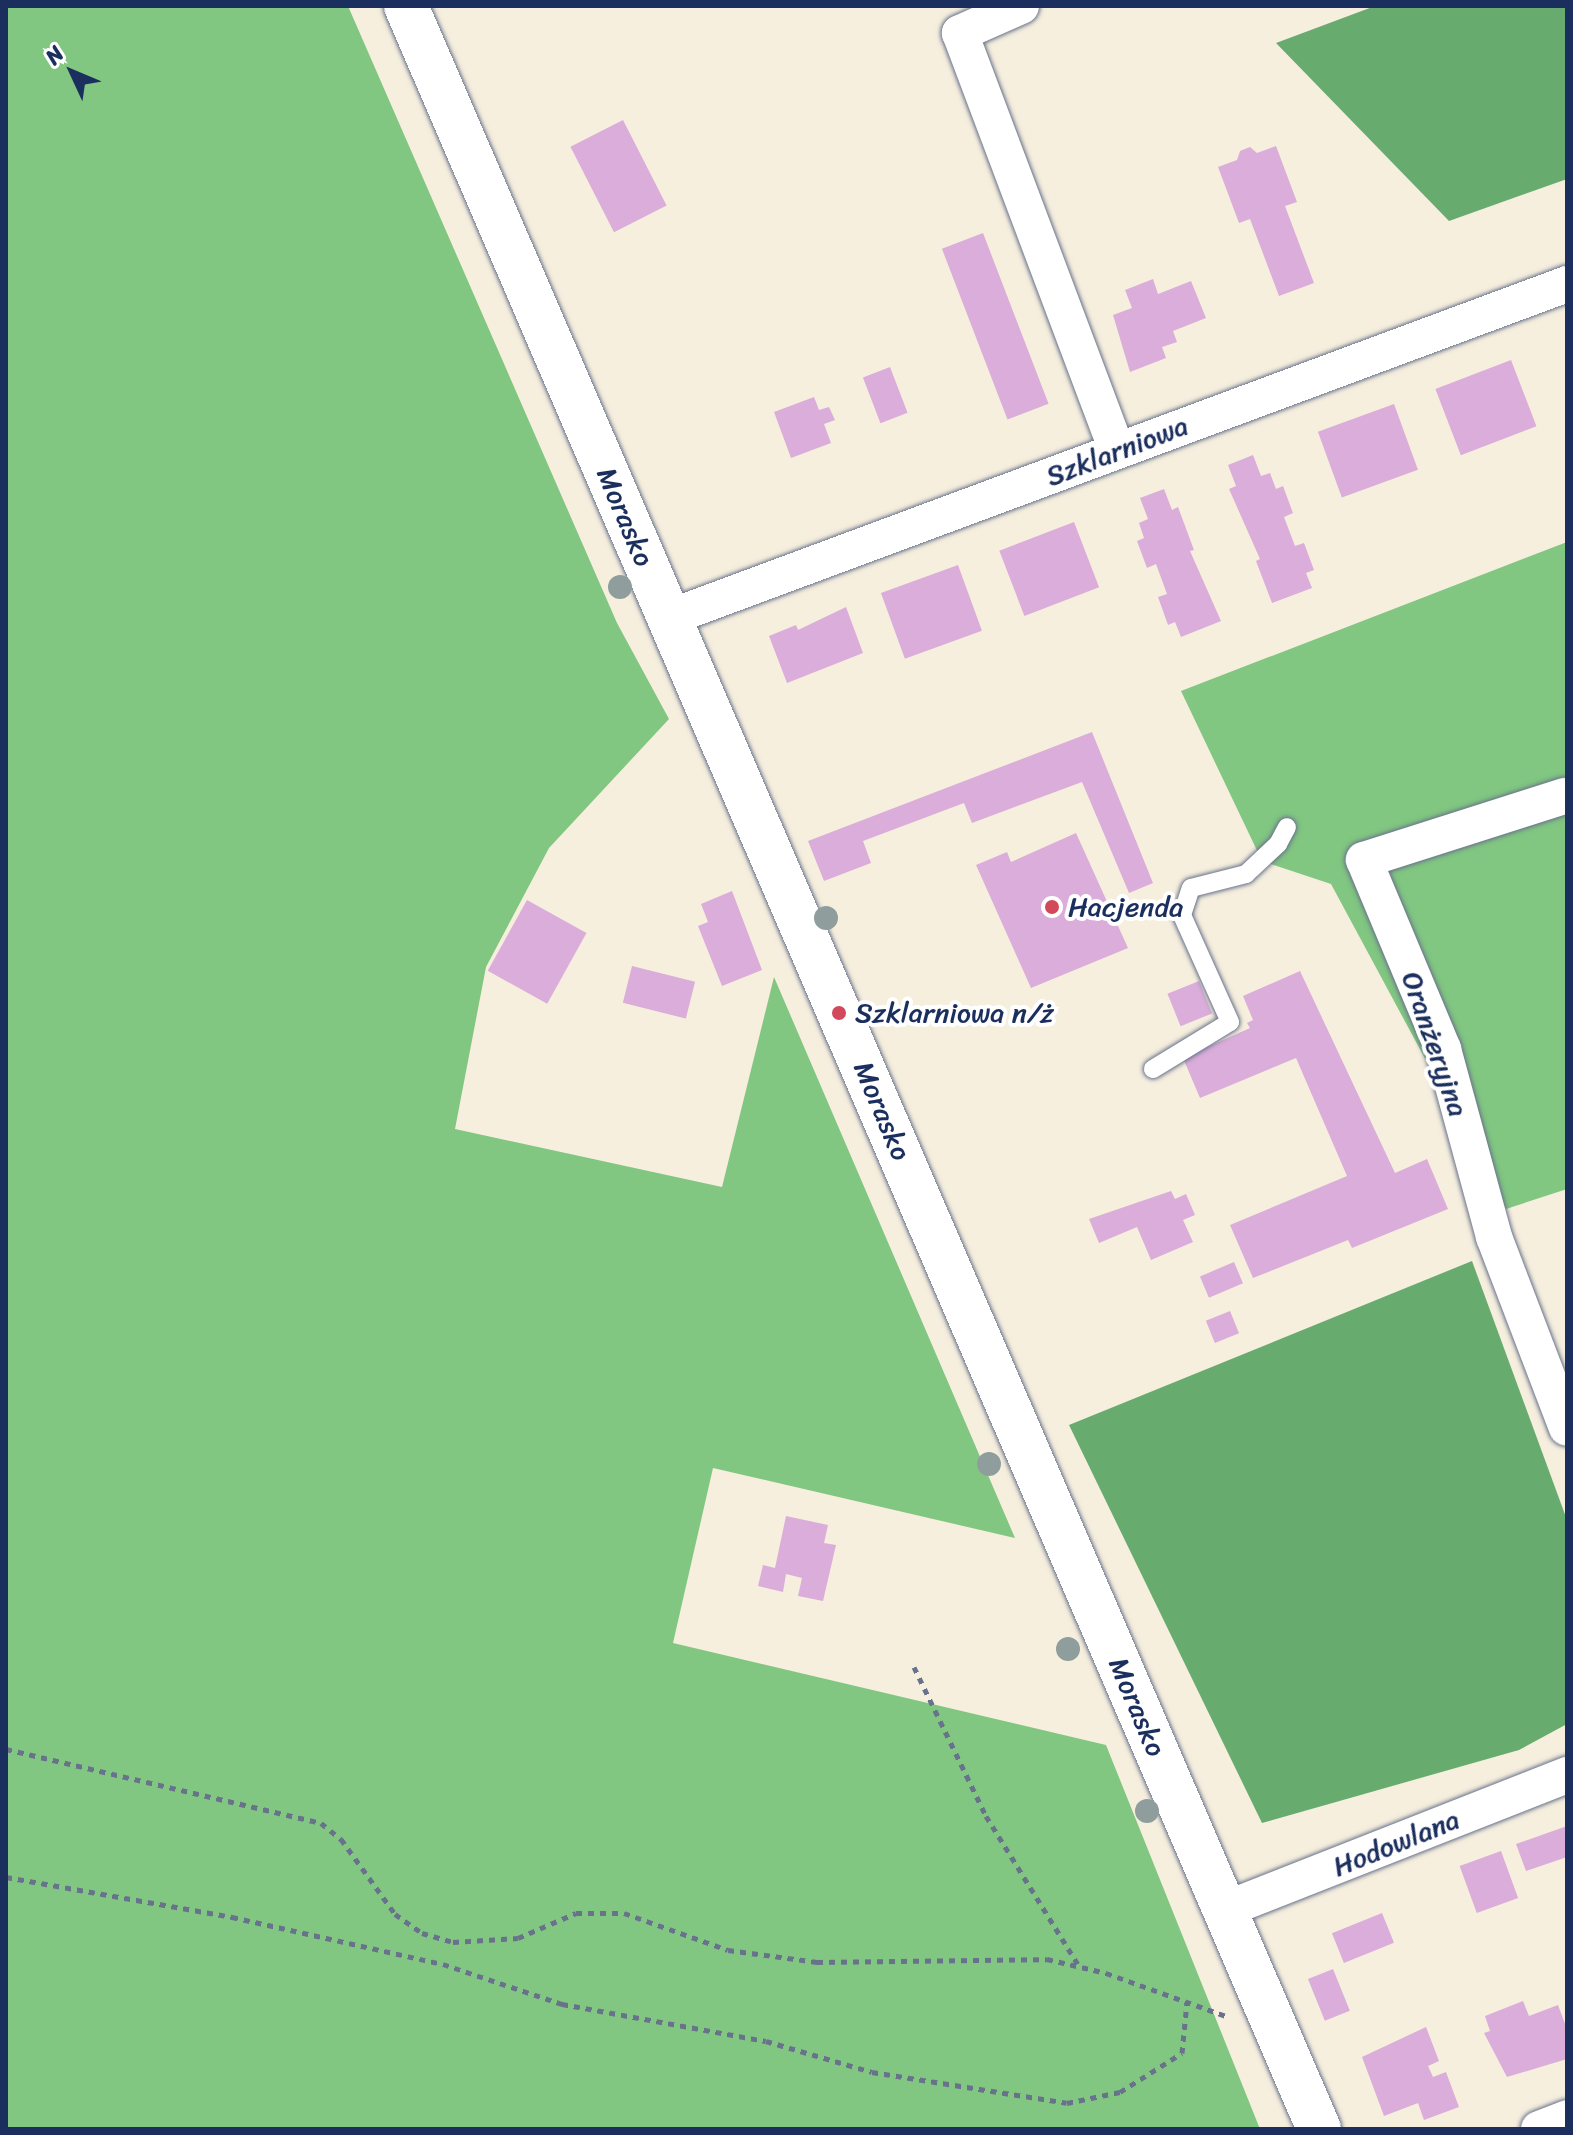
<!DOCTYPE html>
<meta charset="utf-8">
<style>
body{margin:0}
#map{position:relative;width:1573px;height:2135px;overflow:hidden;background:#f6efde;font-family:Sriracha,sans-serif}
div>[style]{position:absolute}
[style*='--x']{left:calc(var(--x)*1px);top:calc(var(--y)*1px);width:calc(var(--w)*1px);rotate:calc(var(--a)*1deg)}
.green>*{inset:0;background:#81c681}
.forest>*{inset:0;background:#68ab6f}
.building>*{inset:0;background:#daadda;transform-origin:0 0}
.path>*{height:5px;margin-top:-2.5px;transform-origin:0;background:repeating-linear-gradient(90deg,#68728b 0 6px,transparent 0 12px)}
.roads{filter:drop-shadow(0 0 2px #68728b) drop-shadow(0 0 2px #68728b)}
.service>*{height:18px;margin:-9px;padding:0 9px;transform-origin:9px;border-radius:9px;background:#fff}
.minor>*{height:36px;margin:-18px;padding:0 18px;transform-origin:18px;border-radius:18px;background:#fff}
.tertiary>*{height:44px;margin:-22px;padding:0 22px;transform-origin:22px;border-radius:22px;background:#fff}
.trees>*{width:24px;height:24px;margin:-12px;border-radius:50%;background:#8f9e9d}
.dots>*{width:22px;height:22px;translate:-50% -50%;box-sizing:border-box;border:4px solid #fff;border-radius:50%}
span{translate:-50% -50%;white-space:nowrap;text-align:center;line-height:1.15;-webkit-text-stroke:8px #fff;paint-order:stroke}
.street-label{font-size:28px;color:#1b2f5e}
.poi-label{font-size:28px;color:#1b2f5e}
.left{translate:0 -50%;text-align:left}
.frame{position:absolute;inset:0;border:8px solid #1b2f5e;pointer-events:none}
.north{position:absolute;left:32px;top:32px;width:80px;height:80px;-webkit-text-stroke:6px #fff;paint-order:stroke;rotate:314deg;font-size:22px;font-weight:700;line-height:32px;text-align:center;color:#1b2f5e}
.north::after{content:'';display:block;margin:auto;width:28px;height:36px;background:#1b2f5e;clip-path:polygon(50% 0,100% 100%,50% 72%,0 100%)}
</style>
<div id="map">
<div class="green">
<div style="clip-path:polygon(6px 6px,348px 6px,617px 623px,669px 719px,549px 848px,486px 967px,455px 1129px,722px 1187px,774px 977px,1015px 1538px,713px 1468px,673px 1643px,1106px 1745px,1260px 2129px,6px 2129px)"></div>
<div style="clip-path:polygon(1567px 542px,1567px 1189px,1506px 1209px,1331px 884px,1262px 861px,1181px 691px)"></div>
</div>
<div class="forest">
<div style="clip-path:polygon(1375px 6px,1567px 6px,1567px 179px,1449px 221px,1276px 43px)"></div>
<div style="clip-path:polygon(1472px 1261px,1567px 1520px,1567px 1724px,1519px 1750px,1262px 1823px,1069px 1425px)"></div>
</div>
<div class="building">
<div style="left:623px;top:120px;width:96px;height:59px;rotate:63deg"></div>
<div style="clip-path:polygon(1276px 146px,1297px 202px,1285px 206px,1314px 283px,1279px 296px,1250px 219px,1239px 223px,1218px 167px,1237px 160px,1240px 151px,1250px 147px,1257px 153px)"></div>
<div style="left:983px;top:233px;width:183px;height:44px;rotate:69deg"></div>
<div style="clip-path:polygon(1153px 279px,1158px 294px,1191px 281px,1206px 318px,1173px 331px,1177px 342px,1162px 347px,1166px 358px,1130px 372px,1113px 315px,1132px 308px,1125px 290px)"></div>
<div style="left:1511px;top:360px;width:71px;height:81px;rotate:69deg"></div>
<div style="left:890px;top:367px;width:49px;height:29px;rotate:69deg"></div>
<div style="clip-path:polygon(814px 397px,819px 410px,829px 407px,835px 420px,824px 424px,831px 443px,791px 458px,774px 412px)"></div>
<div style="left:1394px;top:404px;width:70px;height:81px;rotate:70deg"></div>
<div style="clip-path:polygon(1253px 455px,1261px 476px,1270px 473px,1276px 489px,1283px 486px,1293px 513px,1284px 517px,1295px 546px,1304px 543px,1314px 570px,1306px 573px,1312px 588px,1272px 603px,1256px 561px,1260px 559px,1229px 489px,1236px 486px,1228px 465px)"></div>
<div style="clip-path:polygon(1164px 489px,1172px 510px,1178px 507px,1194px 550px,1190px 551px,1221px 621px,1181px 637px,1175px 622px,1168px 625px,1158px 597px,1167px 594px,1156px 564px,1147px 568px,1137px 541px,1144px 538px,1139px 523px,1148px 519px,1140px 498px)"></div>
<div style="left:1074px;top:522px;width:70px;height:80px;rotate:69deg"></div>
<div style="left:958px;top:565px;width:70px;height:82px;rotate:70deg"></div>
<div style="clip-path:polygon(846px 607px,863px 653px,787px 683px,769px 636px,796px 625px,798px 630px)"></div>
<div style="clip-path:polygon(1092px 732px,1153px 883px,1129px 893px,1082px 782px,972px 823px,964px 803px,863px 841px,871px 863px,824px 881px,808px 841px)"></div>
<div style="clip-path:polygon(1076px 833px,1128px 948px,1031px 988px,976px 865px,1007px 852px,1011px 862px)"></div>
<div style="clip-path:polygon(732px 891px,762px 970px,722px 986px,698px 926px,708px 922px,701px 904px)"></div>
<div style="left:527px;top:900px;width:68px;height:81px;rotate:29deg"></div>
<div style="left:632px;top:966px;width:65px;height:38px;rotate:14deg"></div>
<div style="clip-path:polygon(1300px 971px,1395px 1173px,1427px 1159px,1448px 1209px,1352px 1248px,1348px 1240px,1253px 1278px,1230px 1225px,1347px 1176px,1296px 1058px,1200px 1098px,1183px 1058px,1250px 1028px,1247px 1023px,1253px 1020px,1243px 996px)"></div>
<div style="left:1199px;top:981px;width:35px;height:34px;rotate:68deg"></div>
<div style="clip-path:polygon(1171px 1191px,1175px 1199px,1186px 1194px,1195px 1215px,1183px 1220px,1193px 1242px,1151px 1260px,1137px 1227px,1099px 1243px,1089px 1219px)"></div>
<div style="left:1234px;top:1262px;width:23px;height:37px;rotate:67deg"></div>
<div style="left:1230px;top:1311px;width:24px;height:26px;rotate:68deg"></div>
<div style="clip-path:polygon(786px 1516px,828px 1525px,824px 1543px,836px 1545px,823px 1601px,798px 1596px,802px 1578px,786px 1574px,783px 1592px,758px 1586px,763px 1565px,775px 1568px)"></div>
<div style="clip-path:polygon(1567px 1826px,1567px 1857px,1526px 1871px,1516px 1844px)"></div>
<div style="left:1501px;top:1851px;width:50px;height:44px;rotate:70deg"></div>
<div style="left:1382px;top:1913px;width:32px;height:54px;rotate:68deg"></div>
<div style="left:1333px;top:1969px;width:45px;height:27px;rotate:68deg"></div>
<div style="clip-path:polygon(1523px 2001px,1529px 2016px,1558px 2005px,1567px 2029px,1567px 2059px,1507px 2077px,1484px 2033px,1490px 2031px,1485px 2016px)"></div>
<div style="clip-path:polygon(1426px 2027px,1439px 2061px,1428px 2066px,1433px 2077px,1446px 2072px,1459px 2107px,1424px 2120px,1418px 2103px,1384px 2116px,1362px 2057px)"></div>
</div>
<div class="path">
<div style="--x:914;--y:1667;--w:165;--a:64.2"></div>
<div style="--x:986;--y:1816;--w:176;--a:58.2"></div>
<div style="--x:6;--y:1749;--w:324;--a:13.2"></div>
<div style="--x:321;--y:1823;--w:26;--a:39"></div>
<div style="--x:341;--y:1839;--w:92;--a:54.2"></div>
<div style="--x:395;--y:1914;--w:33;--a:35"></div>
<div style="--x:422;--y:1933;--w:32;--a:16"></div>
<div style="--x:453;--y:1942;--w:65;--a:-3.5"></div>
<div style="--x:518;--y:1938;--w:63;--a:-23.3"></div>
<div style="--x:576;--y:1913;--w:48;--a:0"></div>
<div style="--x:624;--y:1913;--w:110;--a:19.6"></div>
<div style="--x:728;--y:1950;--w:90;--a:7.7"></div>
<div style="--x:817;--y:1962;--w:230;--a:-0.7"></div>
<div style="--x:1047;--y:1959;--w:61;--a:13.3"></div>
<div style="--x:1106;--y:1973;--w:127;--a:19.7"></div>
<div style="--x:6;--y:1877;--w:230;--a:10"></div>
<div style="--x:232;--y:1917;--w:216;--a:12.6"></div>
<div style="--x:443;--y:1964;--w:126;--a:18.6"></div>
<div style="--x:562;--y:2004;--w:207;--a:10.3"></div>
<div style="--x:766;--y:2041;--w:110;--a:16.3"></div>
<div style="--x:872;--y:2072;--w:197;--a:9"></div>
<div style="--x:1067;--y:2103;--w:54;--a:-11.7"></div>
<div style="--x:1120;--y:2092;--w:73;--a:-32.2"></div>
<div style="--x:1182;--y:2053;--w:51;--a:-84.4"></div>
</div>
<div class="roads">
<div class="service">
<div style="--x:1153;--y:1069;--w:90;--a:-31.4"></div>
<div style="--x:1230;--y:1022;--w:117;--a:-114.2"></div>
<div style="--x:1182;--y:915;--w:28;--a:-72"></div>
<div style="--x:1191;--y:888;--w:57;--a:-14.3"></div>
<div style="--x:1246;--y:874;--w:44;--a:-43.2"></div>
<div style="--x:1278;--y:844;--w:19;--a:-62"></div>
</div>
<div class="minor">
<div style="--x:1021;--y:6;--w:67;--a:156.1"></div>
<div style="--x:960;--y:33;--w:446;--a:69.4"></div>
<div style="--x:668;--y:618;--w:959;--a:-20.38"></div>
<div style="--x:1564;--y:796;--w:210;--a:162.3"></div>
<div style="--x:1364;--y:860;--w:205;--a:67.3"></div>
<div style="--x:1443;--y:1049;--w:195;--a:74.8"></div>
<div style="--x:1494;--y:1237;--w:204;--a:69.1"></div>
<div style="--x:1224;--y:1910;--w:369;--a:-21.5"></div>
<div style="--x:1539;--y:2129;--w:30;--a:-21"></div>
</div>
<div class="tertiary">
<div style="--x:406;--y:6;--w:2311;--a:66.73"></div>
</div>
</div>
<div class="trees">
<div style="left:620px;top:587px"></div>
<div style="left:826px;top:918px"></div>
<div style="left:989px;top:1464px"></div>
<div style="left:1068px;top:1649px"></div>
<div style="left:1147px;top:1811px"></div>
</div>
<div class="dots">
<div style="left:1052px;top:907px;background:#d1495b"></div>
<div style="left:839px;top:1013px;background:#d1495b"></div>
</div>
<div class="street-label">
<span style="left:1117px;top:451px;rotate:-21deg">Szklarniowa</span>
<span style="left:625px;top:517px;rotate:67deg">Morasko</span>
<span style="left:1435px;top:1044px;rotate:71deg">Oranżeryjna</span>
<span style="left:882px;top:1111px;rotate:67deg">Morasko</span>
<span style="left:1137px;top:1707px;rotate:67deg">Morasko</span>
<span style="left:1396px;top:1843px;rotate:-22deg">Hodowlana</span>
</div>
<div class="poi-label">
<span class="left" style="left:1068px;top:907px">Hacjenda</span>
<span class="left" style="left:855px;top:1013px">Szklarniowa n/ż</span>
</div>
<div class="frame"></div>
<div class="north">N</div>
</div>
